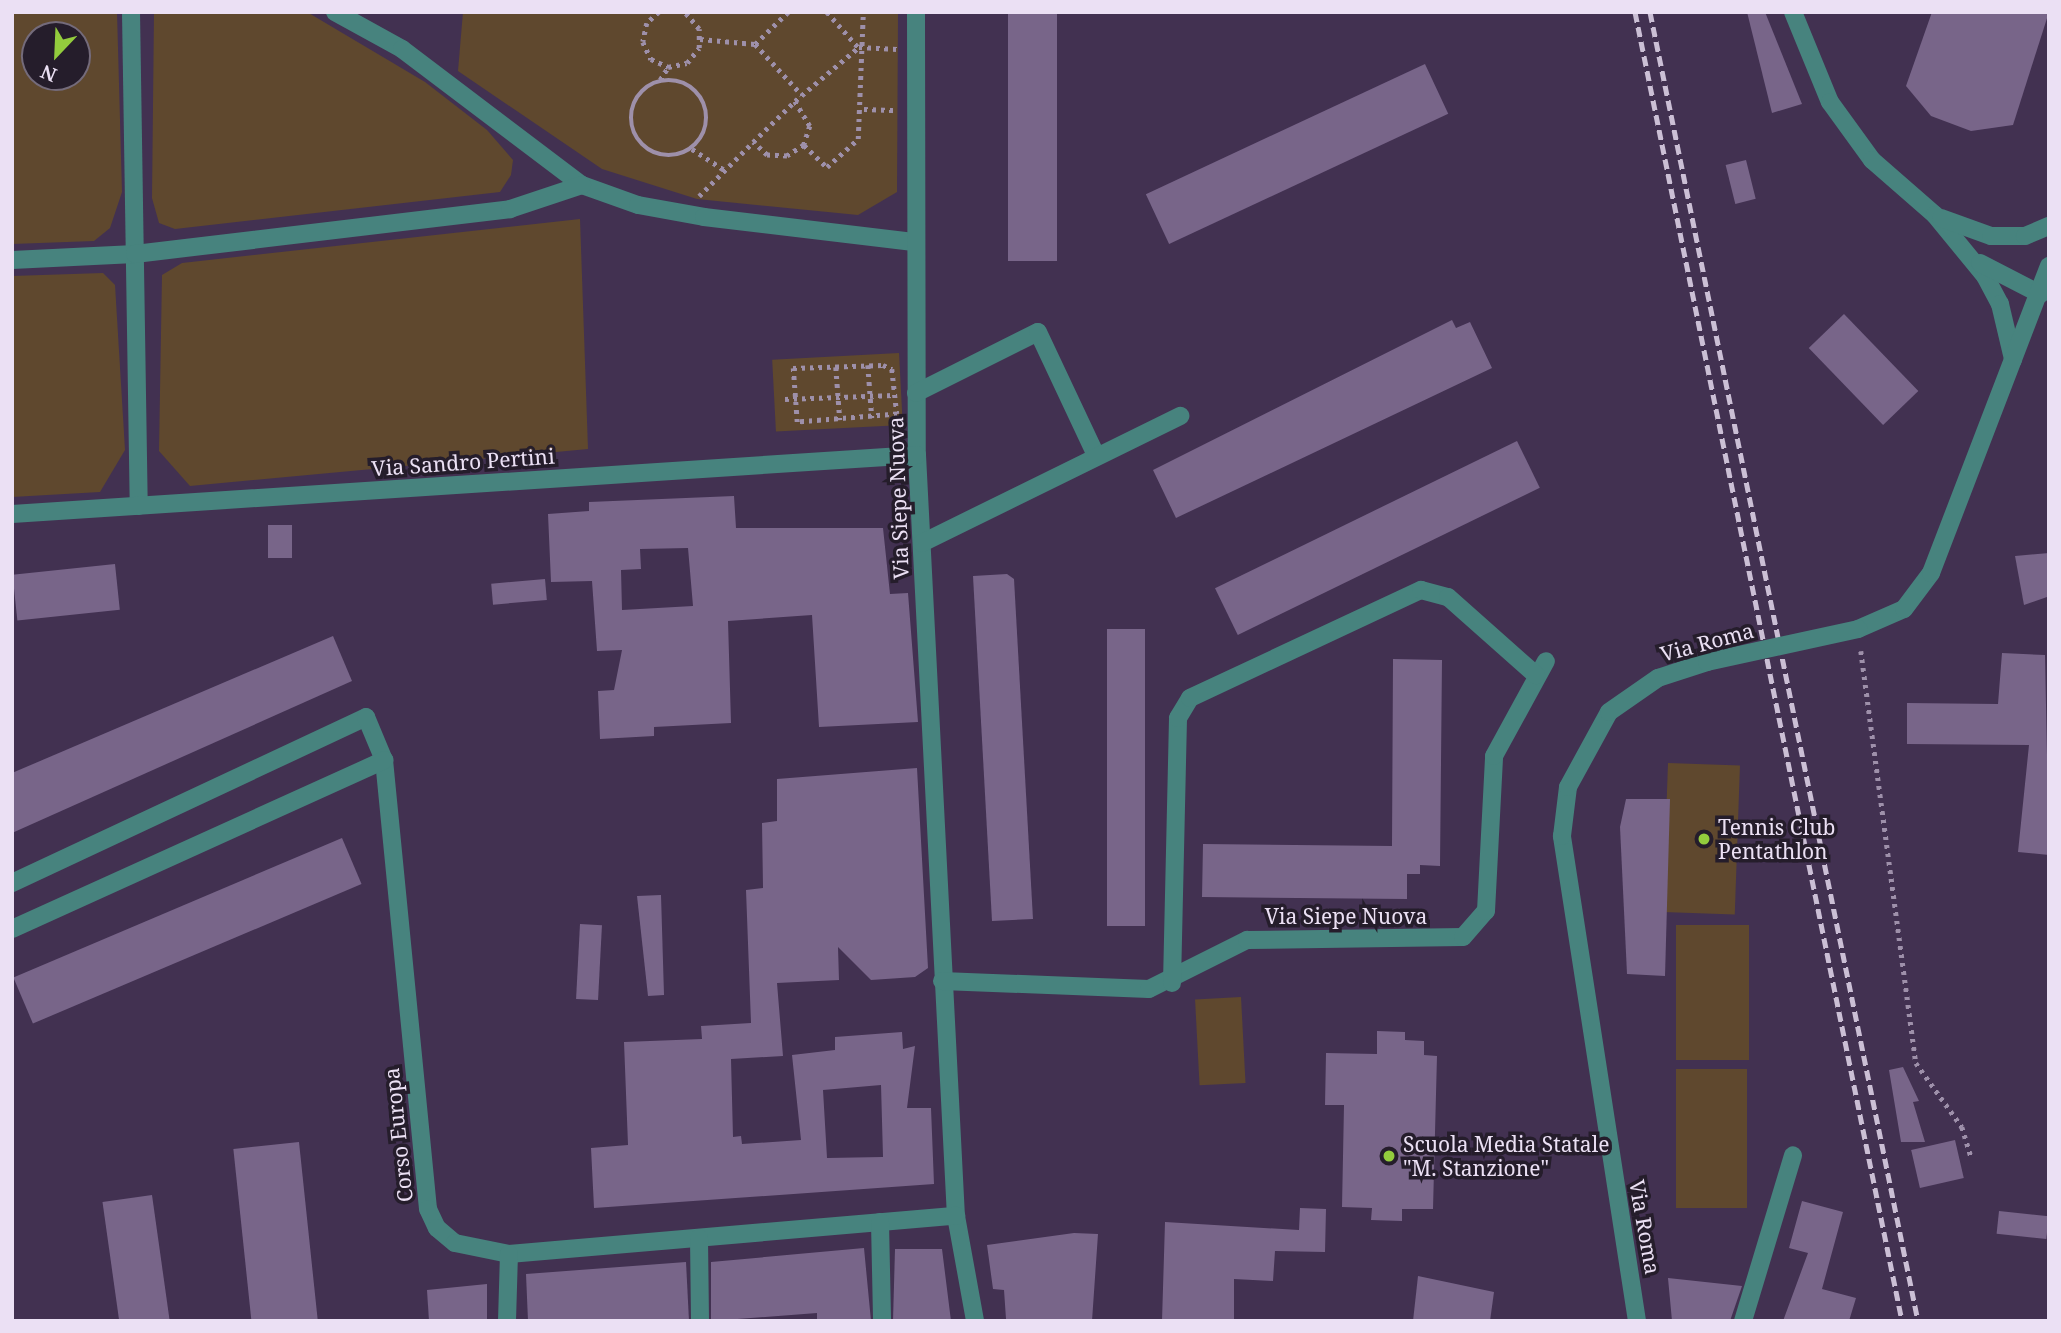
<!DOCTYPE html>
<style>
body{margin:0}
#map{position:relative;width:2061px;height:1333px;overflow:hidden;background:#423151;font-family:"Noto Serif",serif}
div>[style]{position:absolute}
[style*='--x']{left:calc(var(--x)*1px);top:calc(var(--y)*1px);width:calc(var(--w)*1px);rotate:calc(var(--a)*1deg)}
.green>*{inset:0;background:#5f482e;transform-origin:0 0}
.building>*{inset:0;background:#786589;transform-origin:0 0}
.path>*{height:4.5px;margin-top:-2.25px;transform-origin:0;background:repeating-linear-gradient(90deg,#9e90aa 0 3.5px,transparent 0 8.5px)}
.path>.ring{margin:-2.25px;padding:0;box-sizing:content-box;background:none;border:4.5px solid #9e90aa;border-radius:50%}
.minor>*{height:18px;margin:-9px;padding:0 9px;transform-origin:9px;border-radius:9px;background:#47837e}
.rail>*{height:5px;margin-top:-2.5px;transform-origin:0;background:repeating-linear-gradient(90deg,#cbbfd5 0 10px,transparent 0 15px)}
.minor-bridge>*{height:18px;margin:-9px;padding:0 9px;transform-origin:9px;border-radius:9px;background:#47837e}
.dots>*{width:19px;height:19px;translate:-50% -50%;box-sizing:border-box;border:4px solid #251d2b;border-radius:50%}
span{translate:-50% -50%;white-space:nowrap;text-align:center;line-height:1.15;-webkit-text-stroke:7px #251d2b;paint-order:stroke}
.street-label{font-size:21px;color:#ebe0f4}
.poi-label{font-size:21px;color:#ebe0f4}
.left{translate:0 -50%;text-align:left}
.frame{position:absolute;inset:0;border:14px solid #ebe0f4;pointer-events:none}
.north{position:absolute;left:21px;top:21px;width:70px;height:70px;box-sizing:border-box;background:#251d2b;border:2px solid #746b7b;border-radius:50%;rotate:203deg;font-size:19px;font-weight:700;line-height:28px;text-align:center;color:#ebe0f4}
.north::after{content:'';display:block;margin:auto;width:24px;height:32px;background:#93cc3d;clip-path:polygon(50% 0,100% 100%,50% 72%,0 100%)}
</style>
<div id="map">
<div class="green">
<div style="clip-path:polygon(evenodd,12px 12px,117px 12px,122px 192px,110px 228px,94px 241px,12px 244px,12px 12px,77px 35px,77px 77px,35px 77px,35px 35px,77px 35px)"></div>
<div style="clip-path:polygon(154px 12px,307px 12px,425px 82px,487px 130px,513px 160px,511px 175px,500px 192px,175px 229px,159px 223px,152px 198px)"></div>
<div style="clip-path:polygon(463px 12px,898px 12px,897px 192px,858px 215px,697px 199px,602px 169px,458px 71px)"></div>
<div style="clip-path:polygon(580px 219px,588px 449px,190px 486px,159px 451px,162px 275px,182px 263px)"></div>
<div style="clip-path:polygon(103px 273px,115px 285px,125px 450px,100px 492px,12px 497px,12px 276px)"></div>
<div style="left:899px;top:353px;width:72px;height:127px;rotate:87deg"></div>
<div style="left:1668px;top:763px;width:72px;height:149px;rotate:2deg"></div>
<div style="left:1676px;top:925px;width:73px;height:135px"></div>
<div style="left:1241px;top:997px;width:86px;height:46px;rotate:87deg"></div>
<div style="left:1676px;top:1069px;width:71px;height:139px"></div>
</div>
<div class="building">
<div style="left:1008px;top:12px;width:49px;height:249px"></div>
<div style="clip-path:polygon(1747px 12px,1765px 12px,1802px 104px,1772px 113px)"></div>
<div style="clip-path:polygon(1932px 12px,2049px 12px,2013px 125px,1971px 131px,1931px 116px,1906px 86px)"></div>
<div style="left:1425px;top:64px;width:55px;height:308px;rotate:65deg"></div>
<div style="left:1746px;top:160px;width:40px;height:21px;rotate:76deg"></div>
<div style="left:1844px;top:314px;width:107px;height:49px;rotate:46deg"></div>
<div style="clip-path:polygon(1452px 320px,1456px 328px,1470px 322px,1492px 368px,1176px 518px,1153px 470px)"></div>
<div style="left:1517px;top:441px;width:52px;height:336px;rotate:64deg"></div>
<div style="clip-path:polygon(evenodd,734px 496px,736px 528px,883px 528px,890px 594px,908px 593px,918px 722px,819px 727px,812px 615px,728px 621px,731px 723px,654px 727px,654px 736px,600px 739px,598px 691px,614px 690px,622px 650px,597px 651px,592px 581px,551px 582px,548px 514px,589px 511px,589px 502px,734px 496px,688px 548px,693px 606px,622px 610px,621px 570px,641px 569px,640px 549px,688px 548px)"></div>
<div style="left:292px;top:525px;width:33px;height:24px;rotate:90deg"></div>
<div style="clip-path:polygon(2049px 553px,2047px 597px,2024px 605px,2015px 556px)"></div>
<div style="left:115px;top:564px;width:46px;height:103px;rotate:84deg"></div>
<div style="clip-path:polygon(1007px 574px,1014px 579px,1033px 919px,992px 921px,973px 576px)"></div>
<div style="left:545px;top:579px;width:21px;height:54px;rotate:85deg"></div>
<div style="left:1107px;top:629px;width:38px;height:297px"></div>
<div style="clip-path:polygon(333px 636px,352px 681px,12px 833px,12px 773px)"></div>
<div style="clip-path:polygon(2002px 653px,2045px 655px,2049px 855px,2018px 852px,2029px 745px,1907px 744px,1907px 703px,1998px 704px)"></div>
<div style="clip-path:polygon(1393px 659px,1442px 660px,1440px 866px,1420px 865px,1420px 874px,1407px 874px,1407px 899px,1202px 897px,1203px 844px,1392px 846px)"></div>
<div style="clip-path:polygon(evenodd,917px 768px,928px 968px,915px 977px,871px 980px,838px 947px,839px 980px,777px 983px,783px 1056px,731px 1059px,733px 1137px,741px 1136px,742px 1144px,801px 1140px,792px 1055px,835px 1050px,835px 1037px,902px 1032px,903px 1049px,915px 1046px,907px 1108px,931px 1108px,934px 1184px,594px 1208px,591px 1148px,628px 1145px,624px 1042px,702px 1039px,701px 1026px,751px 1023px,746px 890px,763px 888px,762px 823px,777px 821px,777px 779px,917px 768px,881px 1085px,883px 1157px,827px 1158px,823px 1090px,881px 1085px)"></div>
<div style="clip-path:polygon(1626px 799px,1670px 799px,1665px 976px,1627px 974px,1620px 827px)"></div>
<div style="left:342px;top:838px;width:50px;height:357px;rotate:67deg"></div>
<div style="clip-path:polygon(661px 895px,664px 995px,648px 996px,637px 896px)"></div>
<div style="left:580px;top:924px;width:22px;height:75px;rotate:3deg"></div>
<div style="clip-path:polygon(1377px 1031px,1405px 1032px,1405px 1040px,1424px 1041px,1424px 1055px,1437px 1056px,1433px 1209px,1402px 1209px,1402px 1221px,1371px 1220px,1372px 1208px,1342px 1207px,1344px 1105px,1325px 1105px,1326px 1053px,1377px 1054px)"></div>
<div style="clip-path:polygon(1903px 1067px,1919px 1101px,1913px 1102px,1925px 1142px,1901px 1142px,1889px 1070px)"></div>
<div style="left:1955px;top:1140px;width:39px;height:45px;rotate:77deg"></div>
<div style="left:299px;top:1142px;width:180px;height:66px;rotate:84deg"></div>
<div style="left:152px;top:1195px;width:127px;height:50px;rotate:82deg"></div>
<div style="clip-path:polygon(1802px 1201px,1843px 1212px,1822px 1289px,1856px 1298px,1849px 1321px,1783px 1321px,1808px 1253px,1789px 1248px)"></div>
<div style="clip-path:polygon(1300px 1208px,1326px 1209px,1325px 1252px,1275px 1251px,1273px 1281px,1234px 1279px,1234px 1321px,1162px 1321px,1165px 1222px,1299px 1230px)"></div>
<div style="left:1999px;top:1211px;width:50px;height:23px;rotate:6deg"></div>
<div style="clip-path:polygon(1074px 1233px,1098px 1234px,1092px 1321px,1006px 1319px,1004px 1290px,993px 1289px,987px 1245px)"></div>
<div style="clip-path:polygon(864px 1248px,871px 1321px,817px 1321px,817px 1313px,711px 1321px,711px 1262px)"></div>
<div style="clip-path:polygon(895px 1249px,942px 1249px,951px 1321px,893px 1321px)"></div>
<div style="clip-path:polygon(686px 1262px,689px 1321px,528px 1321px,526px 1274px)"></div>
<div style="clip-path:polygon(1418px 1276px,1494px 1292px,1490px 1321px,1413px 1321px)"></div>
<div style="clip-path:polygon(1668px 1278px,1742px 1286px,1730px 1321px,1672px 1321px)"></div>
<div style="clip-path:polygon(487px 1284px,487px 1321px,429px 1321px,427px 1290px)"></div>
</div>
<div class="path">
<div style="--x:659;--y:12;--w:16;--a:137"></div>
<div style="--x:647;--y:23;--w:19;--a:102"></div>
<div style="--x:643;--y:42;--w:19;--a:65"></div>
<div style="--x:651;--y:59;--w:19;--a:25"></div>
<div style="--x:668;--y:67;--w:19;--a:-12"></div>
<div style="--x:687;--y:63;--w:19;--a:-51"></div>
<div style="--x:699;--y:48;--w:19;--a:-90"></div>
<div style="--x:699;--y:29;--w:23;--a:-131"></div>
<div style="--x:827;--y:12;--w:47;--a:48.5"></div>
<div style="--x:700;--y:39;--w:55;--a:5.2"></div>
<div style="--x:755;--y:44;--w:69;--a:47.3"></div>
<div style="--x:755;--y:44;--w:46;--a:-44.1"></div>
<div class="ring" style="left:631px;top:80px;width:71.5px;height:71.5px"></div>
<div style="--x:660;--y:80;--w:15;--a:-58"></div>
<div style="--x:795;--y:101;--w:29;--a:59"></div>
<div style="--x:810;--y:126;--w:20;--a:108"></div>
<div style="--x:804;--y:145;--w:20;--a:147"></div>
<div style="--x:787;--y:156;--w:20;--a:-177"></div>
<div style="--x:767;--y:155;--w:19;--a:-137"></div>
<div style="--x:753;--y:142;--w:59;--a:-44.3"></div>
<div style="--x:795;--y:101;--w:84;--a:-40.2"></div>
<div style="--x:859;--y:47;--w:38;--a:3"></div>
<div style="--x:864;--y:109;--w:34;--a:2"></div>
<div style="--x:804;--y:145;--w:32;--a:44"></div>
<div style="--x:827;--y:167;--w:42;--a:-42.1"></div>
<div style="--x:858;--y:139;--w:127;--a:-87.7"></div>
<div style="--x:692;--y:149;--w:38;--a:33"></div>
<div style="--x:699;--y:196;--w:76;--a:-45"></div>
<div style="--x:868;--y:365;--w:53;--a:85.7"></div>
<div style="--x:883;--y:365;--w:10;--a:24"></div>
<div style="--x:892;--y:369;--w:45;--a:83.7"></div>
<div style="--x:897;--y:414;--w:100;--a:175.4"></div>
<div style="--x:797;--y:422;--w:54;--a:-94.2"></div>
<div style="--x:793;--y:368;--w:90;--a:-1.9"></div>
<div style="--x:836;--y:367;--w:53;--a:85.7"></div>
<div style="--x:785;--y:399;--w:109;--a:-2.1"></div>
<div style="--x:1861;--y:651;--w:416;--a:82.4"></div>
<div style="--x:1916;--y:1063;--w:79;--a:54.3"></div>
<div style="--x:1962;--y:1127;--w:31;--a:73"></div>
</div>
<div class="minor">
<div style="--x:131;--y:12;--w:494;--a:89.1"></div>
<div style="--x:335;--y:12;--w:77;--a:28.9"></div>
<div style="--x:402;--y:49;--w:226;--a:37.1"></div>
<div style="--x:582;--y:185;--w:59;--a:19.7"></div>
<div style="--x:638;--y:205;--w:67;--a:10.3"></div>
<div style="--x:704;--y:217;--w:211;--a:6.8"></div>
<div style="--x:916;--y:12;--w:443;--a:89.9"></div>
<div style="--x:917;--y:455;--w:762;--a:87.07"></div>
<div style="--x:956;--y:1216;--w:107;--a:79.7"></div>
<div style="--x:1793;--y:12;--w:97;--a:67.7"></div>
<div style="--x:1830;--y:102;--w:72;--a:54.1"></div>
<div style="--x:1872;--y:160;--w:84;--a:41.1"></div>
<div style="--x:1935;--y:215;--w:79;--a:50.7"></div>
<div style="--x:1985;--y:276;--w:32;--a:62"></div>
<div style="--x:2000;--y:304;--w:57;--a:76.7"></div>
<div style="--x:1941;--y:218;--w:53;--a:19.8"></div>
<div style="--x:1991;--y:236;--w:34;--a:0"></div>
<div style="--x:2025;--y:236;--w:26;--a:-23"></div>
<div style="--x:12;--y:260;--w:123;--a:-2.8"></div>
<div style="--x:135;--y:254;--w:378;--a:-6.8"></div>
<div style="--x:510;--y:209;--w:76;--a:-18.4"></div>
<div style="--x:1980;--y:263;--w:68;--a:27.3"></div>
<div style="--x:916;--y:393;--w:136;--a:-26.6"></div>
<div style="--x:1038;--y:332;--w:136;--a:64.8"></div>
<div style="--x:12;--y:514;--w:907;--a:-3.73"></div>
<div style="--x:922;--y:543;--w:288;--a:-26.2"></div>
<div style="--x:1858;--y:629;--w:50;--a:-23.5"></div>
<div style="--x:1904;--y:609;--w:45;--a:-53.1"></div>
<div style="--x:1931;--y:573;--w:329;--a:-69"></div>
<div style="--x:12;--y:883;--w:391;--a:-25.1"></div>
<div style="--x:366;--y:717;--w:47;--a:67.3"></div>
<div style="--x:384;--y:760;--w:451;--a:84.4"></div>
<div style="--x:428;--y:1209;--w:21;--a:65"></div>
<div style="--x:437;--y:1228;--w:23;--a:40"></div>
<div style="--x:455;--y:1243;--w:55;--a:11.5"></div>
<div style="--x:509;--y:1254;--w:449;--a:-4.9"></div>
<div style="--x:12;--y:929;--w:409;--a:-24.4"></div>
<div style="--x:942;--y:981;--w:207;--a:2.2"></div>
<div style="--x:1149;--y:989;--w:110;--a:-26.6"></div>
<div style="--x:1247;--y:940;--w:216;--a:-0.8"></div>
<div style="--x:1463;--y:937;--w:35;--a:-49"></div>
<div style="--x:1486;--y:911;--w:155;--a:-87"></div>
<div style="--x:1494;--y:756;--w:108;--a:-61.3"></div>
<div style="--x:1172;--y:983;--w:265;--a:-88.7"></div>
<div style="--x:1178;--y:718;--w:23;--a:-59"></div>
<div style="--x:1190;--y:698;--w:255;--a:-25.1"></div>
<div style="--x:1421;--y:590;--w:28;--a:15"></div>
<div style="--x:1448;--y:597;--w:118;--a:41.6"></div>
<div style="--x:880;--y:1222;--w:99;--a:88.8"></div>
<div style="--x:699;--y:1238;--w:83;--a:89.3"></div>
<div style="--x:507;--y:1321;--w:67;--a:-88.3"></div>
<div style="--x:1637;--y:1321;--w:491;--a:-98.8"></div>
<div style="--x:1562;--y:836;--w:49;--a:-83"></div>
<div style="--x:1568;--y:787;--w:85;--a:-61.3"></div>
<div style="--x:1609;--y:712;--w:60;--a:-34.8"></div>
<div style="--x:1658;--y:678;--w:52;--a:-18.1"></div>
<div style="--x:1743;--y:1321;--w:173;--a:-73.2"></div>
</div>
<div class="rail">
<div style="--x:1635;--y:12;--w:1336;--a:78.47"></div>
<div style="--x:1650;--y:12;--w:1336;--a:78.43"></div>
</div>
<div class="minor-bridge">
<div style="--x:1707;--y:662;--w:155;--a:-12.3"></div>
</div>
<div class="dots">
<div style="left:1704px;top:839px;background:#93cc3d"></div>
<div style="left:1389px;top:1156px;background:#93cc3d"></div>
</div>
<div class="street-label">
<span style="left:463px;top:462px;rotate:-4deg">Via Sandro Pertini</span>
<span style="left:898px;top:498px;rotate:-92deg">Via Siepe Nuova</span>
<span style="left:1707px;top:642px;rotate:-15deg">Via Roma</span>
<span style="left:1346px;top:916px">Via Siepe Nuova</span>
<span style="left:398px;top:1135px;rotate:-96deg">Corso Europa</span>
<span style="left:1645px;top:1227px;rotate:80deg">Via Roma</span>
</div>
<div class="poi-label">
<span class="left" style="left:1718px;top:839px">Tennis Club<br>Pentathlon</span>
<span class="left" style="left:1403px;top:1156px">Scuola Media Statale<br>"M. Stanzione"</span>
</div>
<div class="frame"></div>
<div class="north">N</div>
</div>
